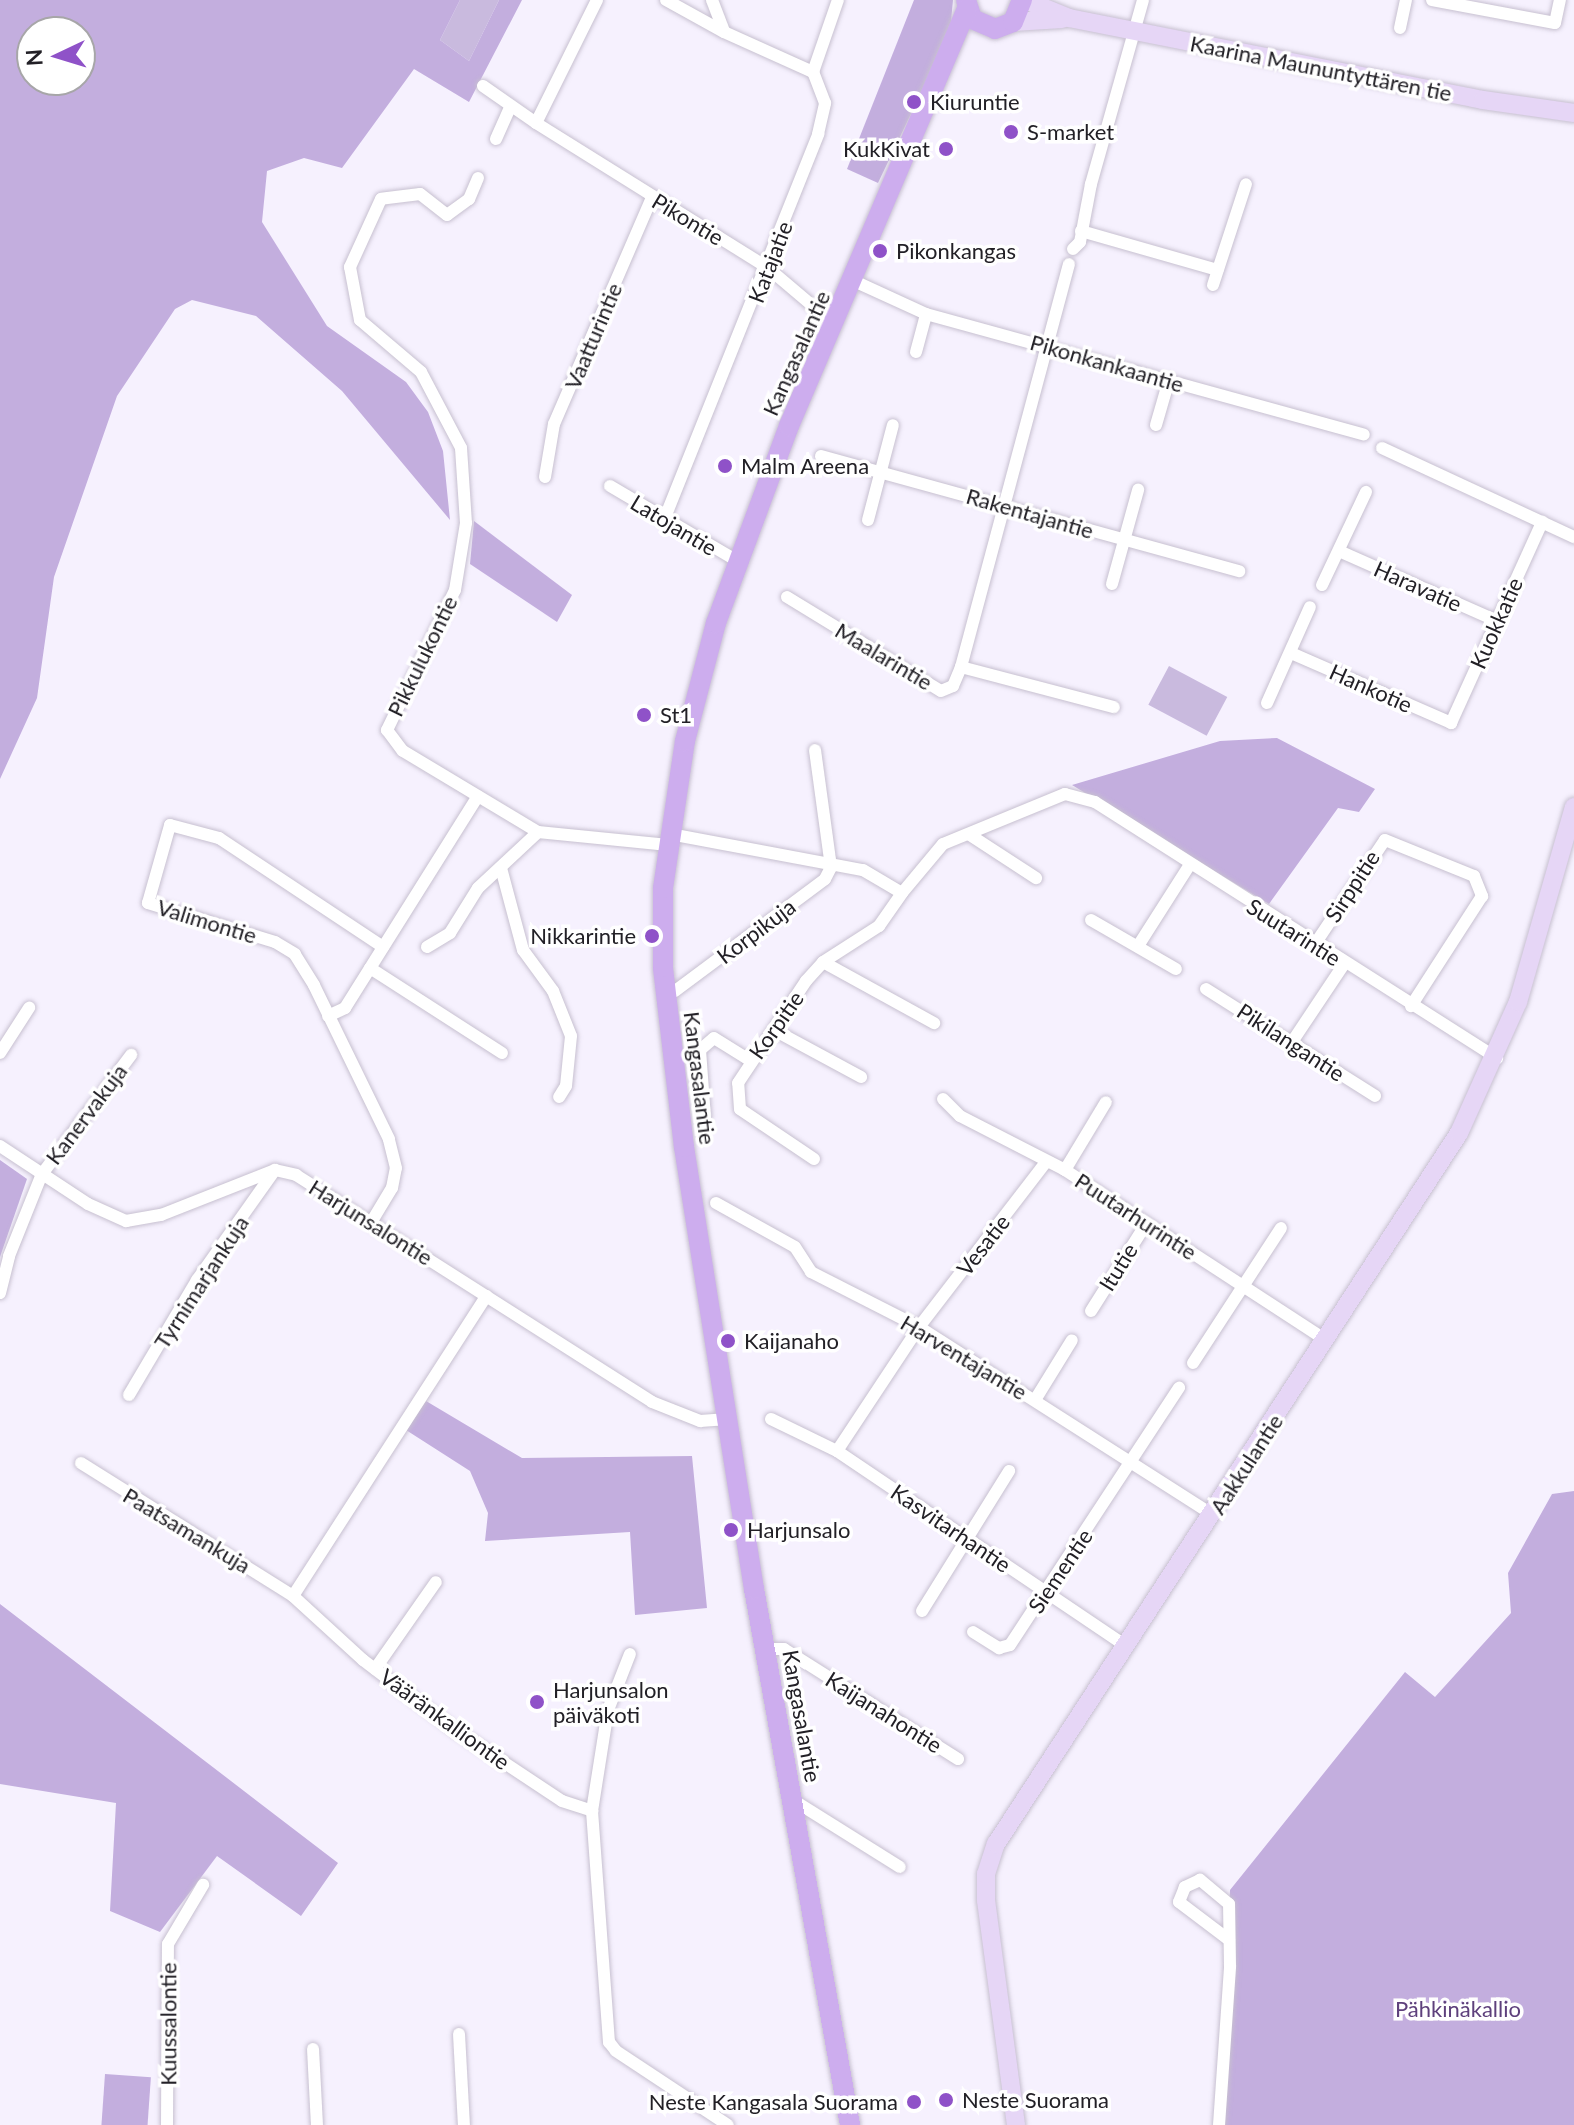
<!DOCTYPE html>
<meta charset="utf-8">
<style>
body{margin:0}
#map{position:relative;width:1574px;height:2125px;overflow:hidden;background:#f6f1fe;font-family:Lato,sans-serif}
div>[style]{position:absolute}
[style*='--x']{left:calc(var(--x)*1px);top:calc(var(--y)*1px);width:calc(var(--w)*1px);rotate:calc(var(--a)*1deg)}
.green>*{inset:0;background:#c9bade;transform-origin:0 0}
.forest>*{inset:0;background:#c3aede;transform-origin:0 0}
.roads{filter:drop-shadow(0 0 2px #c7c0d0) drop-shadow(0 0 2px #c7c0d0)}
.street>*{height:12px;margin:-6px;padding:0 6px;transform-origin:6px;border-radius:6px;background:#fff}
.secondary>*{height:18px;margin:-9px;padding:0 9px;transform-origin:9px;border-radius:9px;background:#e6d6f6}
.primary>*{height:20px;margin:-10px;padding:0 10px;transform-origin:10px;border-radius:10px;background:#cdadee}
.dots>*{width:22px;height:22px;translate:-50% -50%;box-sizing:border-box;border:4px solid #fff;border-radius:50%}
span{translate:-50% -50%;white-space:nowrap;text-align:center;line-height:1.15;-webkit-text-stroke:7px #fff;paint-order:stroke}
.street-label{font-size:22px;color:#222026}
.poi-label{font-size:22px;color:#222026}
.left{translate:0 -50%;text-align:left}
.right{translate:-100% -50%;text-align:right}
.park-label{font-size:22px;color:#5e407c}
.north{position:absolute;left:16px;top:16px;width:80px;height:80px;box-sizing:border-box;background:#fff;border:2px solid #a7a6a8;border-radius:50%;rotate:266deg;font-size:22px;font-weight:700;line-height:32px;text-align:center;color:#222026}
.north::after{content:'';display:block;margin:auto;width:28px;height:36px;background:#8f52c8;clip-path:polygon(50% 0,100% 100%,50% 72%,0 100%)}
</style>
<div id="map">
<div class="green">
<div style="clip-path:polygon(460px 0,499px 0,469px 61px,440px 40px)"></div>
<div style="left:1169px;top:666px;width:66px;height:44px;rotate:28deg"></div>
</div>
<div class="forest">
<div style="clip-path:polygon(evenodd,0 0,460px 0,440px 40px,469px 61px,499px 0,522px 0,469px 102px,414px 69px,342px 168px,304px 158px,267px 171px,262px 222px,327px 326px,406px 382px,428px 412px,443px 451px,450px 520px,342px 391px,256px 316px,192px 300px,175px 309px,117px 396px,54px 577px,37px 698px,0 779px,0 0,32px 32px,80px 32px,80px 80px,32px 80px,32px 32px)"></div>
<div style="clip-path:polygon(914px 0,953px 0,950px 32px,878px 183px,847px 169px)"></div>
<div style="clip-path:polygon(474px 521px,572px 595px,557px 622px,470px 564px)"></div>
<div style="clip-path:polygon(1277px 738px,1375px 789px,1359px 812px,1338px 808px,1269px 904px,1072px 785px,1220px 741px)"></div>
<div style="clip-path:polygon(0 1160px,27px 1179px,0 1257px)"></div>
<div style="clip-path:polygon(426px 1401px,522px 1458px,692px 1456px,707px 1608px,635px 1615px,630px 1532px,485px 1541px,488px 1513px,470px 1471px,406px 1430px)"></div>
<div style="clip-path:polygon(1574px 1491px,1574px 2125px,1221px 2125px,1230px 1890px,1405px 1672px,1435px 1697px,1511px 1613px,1508px 1573px,1552px 1494px)"></div>
<div style="clip-path:polygon(0 1604px,338px 1863px,301px 1916px,217px 1856px,160px 1932px,110px 1911px,116px 1803px,0 1784px)"></div>
<div style="left:105px;top:2074px;width:46px;height:51px;rotate:4deg"></div>
</div>
<div class="roads">
<div class="street">
<div style="--x:666;--y:0;--w:66;--a:28.9"></div>
<div style="--x:712;--y:0;--w:34;--a:69"></div>
<div style="--x:724;--y:32;--w:98;--a:24.2"></div>
<div style="--x:1432;--y:0;--w:125;--a:10.6"></div>
<div style="--x:1555;--y:23;--w:24;--a:-78"></div>
<div style="--x:1400;--y:28;--w:29;--a:-78"></div>
<div style="--x:483;--y:86;--w:65;--a:34.9"></div>
<div style="--x:536;--y:123;--w:137;--a:-63.6"></div>
<div style="--x:536;--y:123;--w:274;--a:32"></div>
<div style="--x:768;--y:268;--w:87;--a:40.3"></div>
<div style="--x:496;--y:139;--w:35;--a:-66"></div>
<div style="--x:478;--y:178;--w:23;--a:113"></div>
<div style="--x:469;--y:199;--w:27;--a:144"></div>
<div style="--x:447;--y:215;--w:34;--a:-142"></div>
<div style="--x:420;--y:194;--w:39;--a:173"></div>
<div style="--x:381;--y:199;--w:75;--a:114.5"></div>
<div style="--x:350;--y:267;--w:54;--a:79.3"></div>
<div style="--x:360;--y:320;--w:80;--a:40.4"></div>
<div style="--x:421;--y:372;--w:86;--a:62.2"></div>
<div style="--x:461;--y:448;--w:75;--a:86.2"></div>
<div style="--x:466;--y:523;--w:68;--a:99.3"></div>
<div style="--x:455;--y:590;--w:156;--a:115.9"></div>
<div style="--x:387;--y:730;--w:26;--a:53"></div>
<div style="--x:403;--y:751;--w:157;--a:31"></div>
<div style="--x:538;--y:832;--w:131;--a:5.7"></div>
<div style="--x:1081;--y:231;--w:142;--a:15.9"></div>
<div style="--x:1073;--y:249;--w:10;--a:-45"></div>
<div style="--x:1080;--y:242;--w:59;--a:-79.3"></div>
<div style="--x:1091;--y:184;--w:191;--a:-74.2"></div>
<div style="--x:854;--y:281;--w:79;--a:24.6"></div>
<div style="--x:926;--y:314;--w:454;--a:15.4"></div>
<div style="--x:1213;--y:285;--w:106;--a:-71.9"></div>
<div style="--x:916;--y:352;--w:39;--a:-75"></div>
<div style="--x:1156;--y:425;--w:47;--a:-73.9"></div>
<div style="--x:1382;--y:448;--w:212;--a:24.9"></div>
<div style="--x:821;--y:456;--w:434;--a:15.4"></div>
<div style="--x:545;--y:477;--w:54;--a:-80.4"></div>
<div style="--x:554;--y:424;--w:246;--a:-66.6"></div>
<div style="--x:610;--y:486;--w:150;--a:30.5"></div>
<div style="--x:664;--y:520;--w:416;--a:-68.2"></div>
<div style="--x:818;--y:134;--w:32;--a:-77"></div>
<div style="--x:825;--y:103;--w:33;--a:-111"></div>
<div style="--x:813;--y:72;--w:76;--a:-70.9"></div>
<div style="--x:868;--y:520;--w:98;--a:-75.3"></div>
<div style="--x:1339;--y:551;--w:173;--a:23.9"></div>
<div style="--x:1112;--y:584;--w:98;--a:-74.5"></div>
<div style="--x:1322;--y:585;--w:103;--a:-64.7"></div>
<div style="--x:787;--y:597;--w:180;--a:31.4"></div>
<div style="--x:941;--y:691;--w:13;--a:-23"></div>
<div style="--x:953;--y:686;--w:21;--a:-67"></div>
<div style="--x:961;--y:667;--w:158;--a:14.7"></div>
<div style="--x:1291;--y:653;--w:175;--a:23.6"></div>
<div style="--x:1451;--y:723;--w:221;--a:-65.6"></div>
<div style="--x:961;--y:667;--w:417;--a:-75"></div>
<div style="--x:1267;--y:703;--w:105;--a:-65.9"></div>
<div style="--x:670;--y:834;--w:196;--a:10.6"></div>
<div style="--x:863;--y:870;--w:45;--a:30.5"></div>
<div style="--x:902;--y:893;--w:64;--a:-50.1"></div>
<div style="--x:943;--y:844;--w:132;--a:-22.3"></div>
<div style="--x:1065;--y:794;--w:31;--a:15"></div>
<div style="--x:1095;--y:802;--w:477;--a:32.5"></div>
<div style="--x:970;--y:835;--w:79;--a:33.1"></div>
<div style="--x:501;--y:868;--w:85;--a:75"></div>
<div style="--x:523;--y:950;--w:51;--a:53.8"></div>
<div style="--x:553;--y:991;--w:48;--a:68.2"></div>
<div style="--x:571;--y:1036;--w:50;--a:95.7"></div>
<div style="--x:566;--y:1086;--w:13;--a:122"></div>
<div style="--x:1091;--y:920;--w:98;--a:30"></div>
<div style="--x:1315;--y:944;--w:125;--a:-56.1"></div>
<div style="--x:1385;--y:840;--w:96;--a:22"></div>
<div style="--x:1474;--y:876;--w:22;--a:68"></div>
<div style="--x:1482;--y:896;--w:131;--a:122.8"></div>
<div style="--x:1138;--y:946;--w:95;--a:-57.5"></div>
<div style="--x:427;--y:947;--w:27;--a:-31"></div>
<div style="--x:450;--y:933;--w:53;--a:-58.1"></div>
<div style="--x:478;--y:888;--w:82;--a:-43"></div>
<div style="--x:823;--y:962;--w:127;--a:28.8"></div>
<div style="--x:370;--y:968;--w:157;--a:32.8"></div>
<div style="--x:1206;--y:989;--w:200;--a:32.3"></div>
<div style="--x:675;--y:991;--w:187;--a:-36.7"></div>
<div style="--x:825;--y:879;--w:13;--a:-63"></div>
<div style="--x:831;--y:867;--w:118;--a:-97.8"></div>
<div style="--x:328;--y:1016;--w:19;--a:-25"></div>
<div style="--x:345;--y:1008;--w:250;--a:-57.9"></div>
<div style="--x:774;--y:1030;--w:99;--a:28.4"></div>
<div style="--x:1292;--y:1042;--w:94;--a:-56.3"></div>
<div style="--x:0;--y:1053;--w:54;--a:-57.2"></div>
<div style="--x:943;--y:1099;--w:24;--a:45"></div>
<div style="--x:960;--y:1116;--w:118;--a:27.2"></div>
<div style="--x:1065;--y:1170;--w:311;--a:33.1"></div>
<div style="--x:705;--y:1118;--w:68;--a:-94.2"></div>
<div style="--x:700;--y:1050;--w:18;--a:-41"></div>
<div style="--x:714;--y:1038;--w:44;--a:31.9"></div>
<div style="--x:0;--y:1146;--w:105;--a:33.4"></div>
<div style="--x:88;--y:1204;--w:42;--a:24.1"></div>
<div style="--x:126;--y:1221;--w:36;--a:-10"></div>
<div style="--x:161;--y:1215;--w:123;--a:-21.5"></div>
<div style="--x:275;--y:1170;--w:22;--a:13"></div>
<div style="--x:296;--y:1175;--w:422;--a:32.5"></div>
<div style="--x:652;--y:1402;--w:52;--a:21.6"></div>
<div style="--x:700;--y:1421;--w:28;--a:-4"></div>
<div style="--x:814;--y:1159;--w:89;--a:-146"></div>
<div style="--x:740;--y:1109;--w:26;--a:-94"></div>
<div style="--x:738;--y:1083;--w:123;--a:-56.3"></div>
<div style="--x:806;--y:981;--w:25;--a:-48"></div>
<div style="--x:823;--y:962;--w:67;--a:-32.7"></div>
<div style="--x:879;--y:926;--w:40;--a:-55.1"></div>
<div style="--x:1065;--y:1170;--w:79;--a:-58.9"></div>
<div style="--x:716;--y:1203;--w:90;--a:29.1"></div>
<div style="--x:795;--y:1247;--w:30;--a:57"></div>
<div style="--x:811;--y:1272;--w:121;--a:27"></div>
<div style="--x:919;--y:1327;--w:349;--a:32.6"></div>
<div style="--x:372;--y:1221;--w:39;--a:-59"></div>
<div style="--x:392;--y:1188;--w:20;--a:-79"></div>
<div style="--x:396;--y:1168;--w:30;--a:-104"></div>
<div style="--x:389;--y:1139;--w:171;--a:-116"></div>
<div style="--x:314;--y:985;--w:36;--a:-122"></div>
<div style="--x:295;--y:954;--w:23;--a:-149"></div>
<div style="--x:275;--y:942;--w:133;--a:-162.9"></div>
<div style="--x:148;--y:903;--w:81;--a:-74.2"></div>
<div style="--x:170;--y:825;--w:51;--a:14.9"></div>
<div style="--x:219;--y:838;--w:197;--a:33.6"></div>
<div style="--x:0;--y:1293;--w:38;--a:-76"></div>
<div style="--x:9;--y:1256;--w:88;--a:-68.1"></div>
<div style="--x:42;--y:1174;--w:149;--a:-53.2"></div>
<div style="--x:1091;--y:1311;--w:103;--a:-57.7"></div>
<div style="--x:1193;--y:1363;--w:161;--a:-56.9"></div>
<div style="--x:129;--y:1395;--w:134;--a:-59.4"></div>
<div style="--x:197;--y:1280;--w:135;--a:-54.7"></div>
<div style="--x:1035;--y:1400;--w:70;--a:-58.3"></div>
<div style="--x:771;--y:1419;--w:73;--a:25.9"></div>
<div style="--x:837;--y:1451;--w:349;--a:34"></div>
<div style="--x:837;--y:1451;--w:149;--a:-56.5"></div>
<div style="--x:919;--y:1327;--w:208;--a:-52.4"></div>
<div style="--x:81;--y:1463;--w:250;--a:32.1"></div>
<div style="--x:293;--y:1596;--w:95;--a:42.4"></div>
<div style="--x:363;--y:1660;--w:116;--a:37.3"></div>
<div style="--x:455;--y:1730;--w:128;--a:33.6"></div>
<div style="--x:562;--y:1801;--w:32;--a:18"></div>
<div style="--x:592;--y:1811;--w:232;--a:85.8"></div>
<div style="--x:609;--y:2042;--w:11;--a:52"></div>
<div style="--x:616;--y:2051;--w:134;--a:33.5"></div>
<div style="--x:293;--y:1596;--w:357;--a:-57.2"></div>
<div style="--x:922;--y:1611;--w:165;--a:-58.1"></div>
<div style="--x:973;--y:1632;--w:31;--a:32"></div>
<div style="--x:999;--y:1648;--w:11;--a:-15"></div>
<div style="--x:1010;--y:1645;--w:308;--a:-56.7"></div>
<div style="--x:766;--y:1649;--w:18;--a:0"></div>
<div style="--x:784;--y:1649;--w:206;--a:32.3"></div>
<div style="--x:375;--y:1669;--w:106;--a:-55"></div>
<div style="--x:793;--y:1800;--w:126;--a:32.1"></div>
<div style="--x:592;--y:1811;--w:102;--a:-81"></div>
<div style="--x:608;--y:1710;--w:60;--a:-68.6"></div>
<div style="--x:459;--y:2034;--w:91;--a:86.9"></div>
<div style="--x:313;--y:2049;--w:76;--a:87"></div>
<div style="--x:167;--y:2125;--w:181;--a:-89.7"></div>
<div style="--x:168;--y:1944;--w:69;--a:-59.3"></div>
<div style="--x:1219;--y:2125;--w:159;--a:-86"></div>
<div style="--x:1230;--y:1966;--w:62;--a:-90.9"></div>
<div style="--x:1229;--y:1904;--w:38;--a:-140"></div>
<div style="--x:1200;--y:1880;--w:17;--a:155"></div>
<div style="--x:1185;--y:1887;--w:16;--a:112"></div>
<div style="--x:1179;--y:1902;--w:63;--a:37.2"></div>
</div>
<div class="secondary">
<div style="--x:1025;--y:0;--w:48;--a:22.2"></div>
<div style="--x:1069;--y:18;--w:422;--a:11.2"></div>
<div style="--x:1483;--y:100;--w:92;--a:8.1"></div>
<div style="--x:1013;--y:22;--w:49;--a:-3.5"></div>
<div style="--x:1016;--y:2125;--w:226;--a:-97.6"></div>
<div style="--x:986;--y:1901;--w:27;--a:-90"></div>
<div style="--x:986;--y:1874;--w:32;--a:-72"></div>
<div style="--x:996;--y:1844;--w:848;--a:-56.93"></div>
<div style="--x:1459;--y:1133;--w:144;--a:-65.8"></div>
<div style="--x:1518;--y:1002;--w:203;--a:-74"></div>
</div>
<div class="primary">
<div style="--x:966;--y:0;--w:20;--a:72"></div>
<div style="--x:972;--y:19;--w:25;--a:23"></div>
<div style="--x:995;--y:29;--w:19;--a:-21"></div>
<div style="--x:1013;--y:22;--w:24;--a:-68"></div>
<div style="--x:850;--y:2125;--w:545;--a:-100.15"></div>
<div style="--x:754;--y:1589;--w:448;--a:-99"></div>
<div style="--x:684;--y:1147;--w:181;--a:-96.7"></div>
<div style="--x:663;--y:967;--w:79;--a:-90"></div>
<div style="--x:663;--y:888;--w:149;--a:-81.5"></div>
<div style="--x:685;--y:741;--w:122;--a:-75.3"></div>
<div style="--x:716;--y:623;--w:210;--a:-69.7"></div>
<div style="--x:789;--y:426;--w:454;--a:-66.9"></div>
</div>
</div>
<div class="dots">
<div style="left:914px;top:102px;background:#8f52c8"></div>
<div style="left:1011px;top:132px;background:#8f52c8"></div>
<div style="left:946px;top:149px;background:#8f52c8"></div>
<div style="left:880px;top:251px;background:#8f52c8"></div>
<div style="left:725px;top:466px;background:#8f52c8"></div>
<div style="left:644px;top:715px;background:#8f52c8"></div>
<div style="left:652px;top:936px;background:#8f52c8"></div>
<div style="left:728px;top:1341px;background:#8f52c8"></div>
<div style="left:731px;top:1530px;background:#8f52c8"></div>
<div style="left:537px;top:1702px;background:#8f52c8"></div>
<div style="left:946px;top:2100px;background:#8f52c8"></div>
<div style="left:914px;top:2102px;background:#8f52c8"></div>
</div>
<div class="street-label">
<span style="left:1321px;top:68px;rotate:11deg">Kaarina Maununtyttären tie</span>
<span style="left:688px;top:219px;rotate:31deg">Pikontie</span>
<span style="left:770px;top:262px;rotate:-69deg">Katajatie</span>
<span style="left:593px;top:336px;rotate:-67deg">Vaatturintie</span>
<span style="left:796px;top:353px;rotate:-66deg">Kangasalantie</span>
<span style="left:1107px;top:363px;rotate:16deg">Pikonkankaantie</span>
<span style="left:1030px;top:513px;rotate:16deg">Rakentajantie</span>
<span style="left:674px;top:525px;rotate:31deg">Latojantie</span>
<span style="left:1418px;top:586px;rotate:24deg">Haravatie</span>
<span style="left:1496px;top:623px;rotate:-66deg">Kuokkatie</span>
<span style="left:422px;top:656px;rotate:-64deg">Pikkulukontie</span>
<span style="left:884px;top:656px;rotate:31deg">Maalarintie</span>
<span style="left:1371px;top:688px;rotate:24deg">Hankotie</span>
<span style="left:1352px;top:886px;rotate:-57deg">Sirppitie</span>
<span style="left:207px;top:921px;rotate:17deg">Valimontie</span>
<span style="left:756px;top:931px;rotate:-37deg">Korpikuja</span>
<span style="left:1294px;top:932px;rotate:32deg">Suutarintie</span>
<span style="left:776px;top:1025px;rotate:-55deg">Korpitie</span>
<span style="left:1291px;top:1042px;rotate:33deg">Pikilangantie</span>
<span style="left:700px;top:1078px;rotate:83deg">Kangasalantie</span>
<span style="left:86px;top:1114px;rotate:-53deg">Kanervakuja</span>
<span style="left:1136px;top:1216px;rotate:33deg">Puutarhurintie</span>
<span style="left:371px;top:1222px;rotate:32deg">Harjunsalontie</span>
<span style="left:983px;top:1245px;rotate:-52deg">Vesatie</span>
<span style="left:1118px;top:1267px;rotate:-58deg">Itutie</span>
<span style="left:201px;top:1282px;rotate:-57deg">Tyrnimarjankuja</span>
<span style="left:964px;top:1357px;rotate:31deg">Harventajantie</span>
<span style="left:1246px;top:1464px;rotate:-57deg">Aakkulantie</span>
<span style="left:951px;top:1528px;rotate:34deg">Kasvitarhantie</span>
<span style="left:187px;top:1530px;rotate:31deg">Paatsamankuja</span>
<span style="left:1060px;top:1571px;rotate:-56deg">Siementie</span>
<span style="left:884px;top:1712px;rotate:32deg">Kaijanahontie</span>
<span style="left:802px;top:1716px;rotate:80deg">Kangasalantie</span>
<span style="left:445px;top:1719px;rotate:36deg">Vääränkalliontie</span>
<span style="left:168px;top:2024px;rotate:-90deg">Kuussalontie</span>
</div>
<div class="poi-label">
<span class="left" style="left:930px;top:102px">Kiuruntie</span>
<span class="left" style="left:1027px;top:132px">S-market</span>
<span class="right" style="left:930px;top:149px">KukKivat</span>
<span class="left" style="left:896px;top:251px">Pikonkangas</span>
<span class="left" style="left:741px;top:466px">Malm Areena</span>
<span class="left" style="left:660px;top:715px">St1</span>
<span class="right" style="left:636px;top:936px">Nikkarintie</span>
<span class="left" style="left:744px;top:1341px">Kaijanaho</span>
<span class="left" style="left:747px;top:1530px">Harjunsalo</span>
<span class="left" style="left:553px;top:1702px">Harjunsalon<br>päiväkoti</span>
<span class="left" style="left:962px;top:2100px">Neste Suorama</span>
<span class="right" style="left:898px;top:2102px">Neste Kangasala Suorama</span>
</div>
<div class="park-label">
<span style="left:1458px;top:2009px">Pähkinäkallio</span>
</div>
<div class="north">N</div>
</div>
